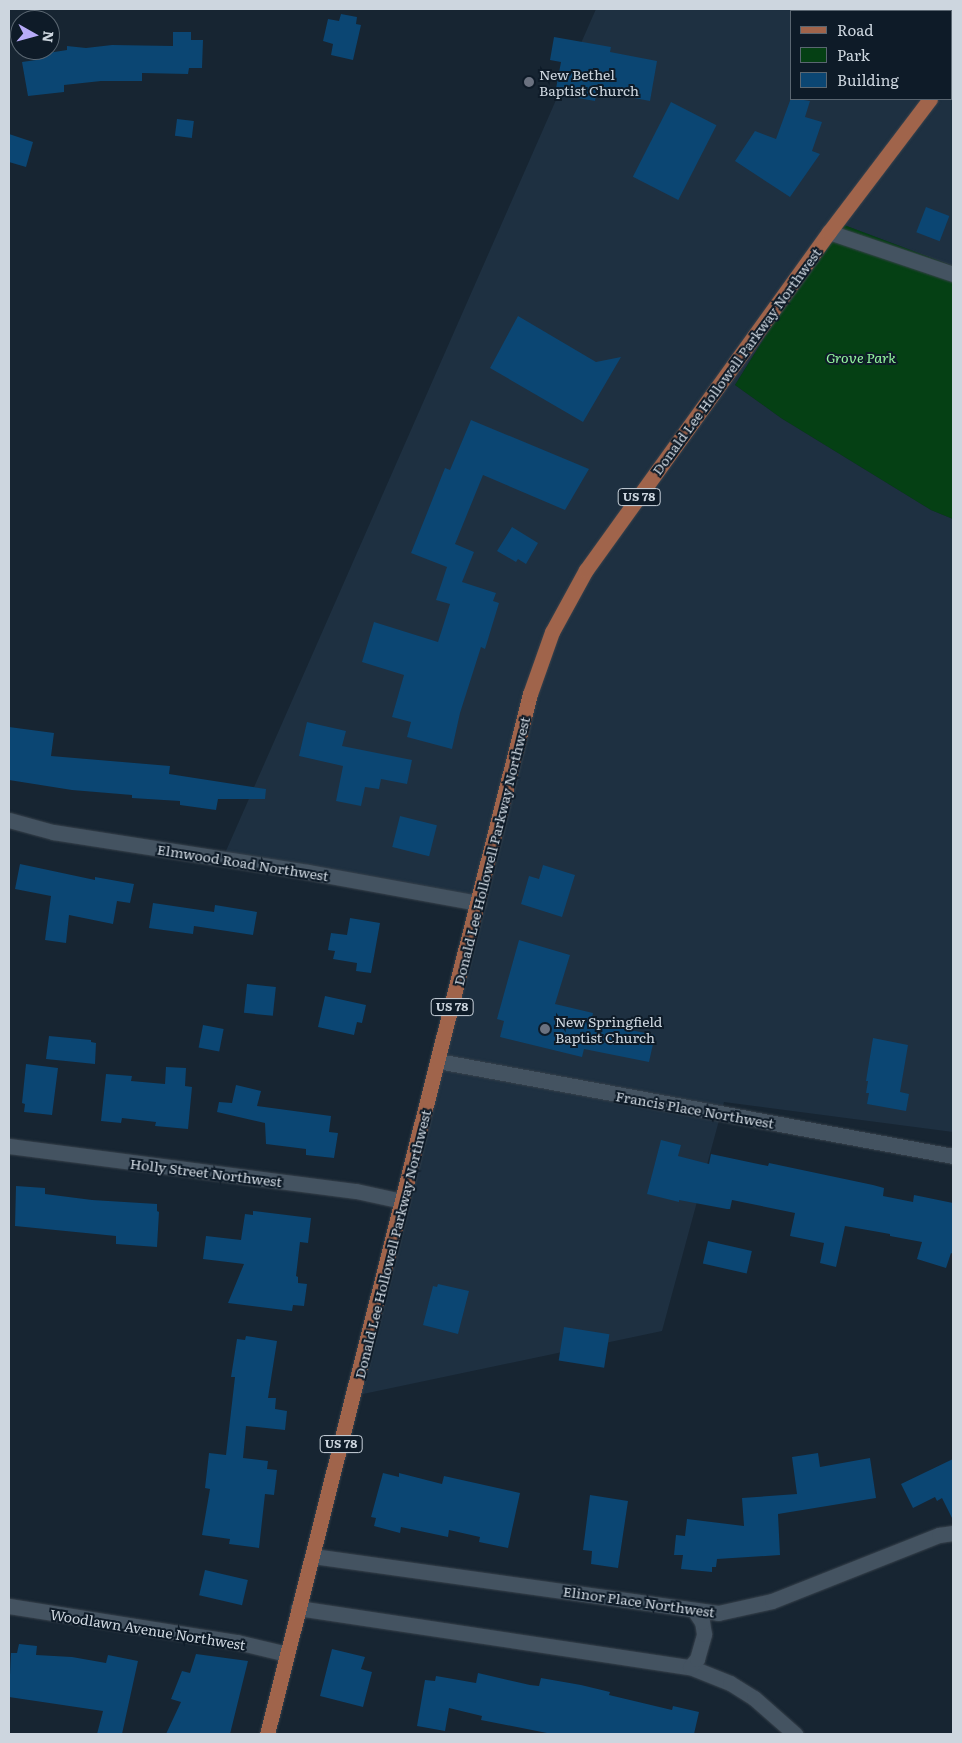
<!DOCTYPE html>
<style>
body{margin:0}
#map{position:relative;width:962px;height:1743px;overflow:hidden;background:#172532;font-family:Literata,serif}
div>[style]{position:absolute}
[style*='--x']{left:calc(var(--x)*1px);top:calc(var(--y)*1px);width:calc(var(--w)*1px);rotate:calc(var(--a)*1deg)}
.built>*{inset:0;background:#1e3041}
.green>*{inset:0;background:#054014}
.building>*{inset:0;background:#0b4673;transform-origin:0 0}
.roads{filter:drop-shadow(0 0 1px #38424c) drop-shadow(0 0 1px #38424c)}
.minor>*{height:15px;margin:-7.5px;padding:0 7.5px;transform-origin:7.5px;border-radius:7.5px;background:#445361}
.tertiary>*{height:15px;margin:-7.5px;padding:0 7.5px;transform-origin:7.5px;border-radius:7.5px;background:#445361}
.primary>*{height:15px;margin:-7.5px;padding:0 7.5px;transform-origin:7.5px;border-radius:7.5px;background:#a0644b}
.dots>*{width:14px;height:14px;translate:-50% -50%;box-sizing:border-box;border:2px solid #0e1b28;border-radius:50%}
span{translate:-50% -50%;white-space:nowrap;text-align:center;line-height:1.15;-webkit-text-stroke:4px #0e1b28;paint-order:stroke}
.shield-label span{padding:1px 4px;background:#0e1b28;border:1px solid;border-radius:4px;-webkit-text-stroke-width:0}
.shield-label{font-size:12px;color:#cdd6df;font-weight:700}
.poi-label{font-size:14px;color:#cdd6df}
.left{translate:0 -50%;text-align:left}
.park-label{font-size:14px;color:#95f6a0;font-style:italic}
.street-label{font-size:14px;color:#cdd6df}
.frame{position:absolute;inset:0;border:10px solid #cdd6df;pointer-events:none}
.legend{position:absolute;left:790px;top:10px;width:162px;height:90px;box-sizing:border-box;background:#0e1b28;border:1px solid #5a6671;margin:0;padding:6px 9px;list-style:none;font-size:15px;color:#cdd6df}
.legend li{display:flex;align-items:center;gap:10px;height:25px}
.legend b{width:25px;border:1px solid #5a6671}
.north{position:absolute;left:10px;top:10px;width:50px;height:50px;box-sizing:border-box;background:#0e1b28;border:1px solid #5a6671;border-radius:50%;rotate:97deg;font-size:14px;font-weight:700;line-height:20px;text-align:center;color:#cdd6df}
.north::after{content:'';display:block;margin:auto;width:18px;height:22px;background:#b7abf8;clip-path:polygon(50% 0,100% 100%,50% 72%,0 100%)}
</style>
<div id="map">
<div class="built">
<div style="clip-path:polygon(596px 9px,797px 9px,807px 11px,791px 11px,791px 99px,951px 99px,951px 45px,953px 45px,953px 266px,836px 222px,735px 385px,781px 418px,931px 510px,953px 519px,953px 1132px,724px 1102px,662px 1331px,344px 1398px,484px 906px,222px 860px)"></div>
</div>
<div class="green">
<div style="clip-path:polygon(836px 222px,953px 266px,953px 519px,931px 510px,781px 418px,735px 385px)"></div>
</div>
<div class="building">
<div style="clip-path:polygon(341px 14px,357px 17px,356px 24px,361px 25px,353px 60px,331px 55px,333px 44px,323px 41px,328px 19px,339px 21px)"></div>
<div style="clip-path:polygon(173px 32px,191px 32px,191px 40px,203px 40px,202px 68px,189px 68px,188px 74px,142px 73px,142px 81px,101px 81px,64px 85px,64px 92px,28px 96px,22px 62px,36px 60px,35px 55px,67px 50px,67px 46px,86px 48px,112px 45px,173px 46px)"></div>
<div style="clip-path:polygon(554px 37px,611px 47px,610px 52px,657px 61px,650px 101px,597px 91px,595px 101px,555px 94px,561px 62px,550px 60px)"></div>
<div style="clip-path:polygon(791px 98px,810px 101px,805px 117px,822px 122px,812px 151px,820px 154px,790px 197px,735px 161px,755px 131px,776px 139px)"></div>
<div style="left:671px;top:102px;width:51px;height:84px;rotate:27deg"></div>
<div style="left:177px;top:119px;width:17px;height:17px;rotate:7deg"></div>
<div style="clip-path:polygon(9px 134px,33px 142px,26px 167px,9px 162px)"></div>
<div style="left:926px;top:207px;width:25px;height:27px;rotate:21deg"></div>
<div style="clip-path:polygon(518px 316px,596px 362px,621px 357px,583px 422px,490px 368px)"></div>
<div style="clip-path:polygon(471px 420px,589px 469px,565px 510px,483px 475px,455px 544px,474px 552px,462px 582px,496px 593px,493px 601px,499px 603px,485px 649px,481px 647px,460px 713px,452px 749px,407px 737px,411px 722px,392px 717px,404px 675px,362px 662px,374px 622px,438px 642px,450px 604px,436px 600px,447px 567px,411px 553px,445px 468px,450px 470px)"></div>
<div style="clip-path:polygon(512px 527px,538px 543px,526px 564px,518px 559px,516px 562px,497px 551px)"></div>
<div style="clip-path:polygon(307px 722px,346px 731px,342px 746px,412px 760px,407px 784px,381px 779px,379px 789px,365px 787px,361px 806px,336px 801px,343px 766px,299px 756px)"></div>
<div style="clip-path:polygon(9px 727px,54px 733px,51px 756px,170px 766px,169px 774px,266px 789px,265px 799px,218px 799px,216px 810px,180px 805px,180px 801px,132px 798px,132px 795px,72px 790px,9px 780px)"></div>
<div style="left:400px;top:816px;width:38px;height:32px;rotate:14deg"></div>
<div style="clip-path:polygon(20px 864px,95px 880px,95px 877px,134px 884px,130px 903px,117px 901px,113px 924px,69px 915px,66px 943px,45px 940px,51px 896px,15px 889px)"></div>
<div style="clip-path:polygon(543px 865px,575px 875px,562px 917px,521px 904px,529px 876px,539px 879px)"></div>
<div style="clip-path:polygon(153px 903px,214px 912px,215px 905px,257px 912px,253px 935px,194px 926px,193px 934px,149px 928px)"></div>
<div style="clip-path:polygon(350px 918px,380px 923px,371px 973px,356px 971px,357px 963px,333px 959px,335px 951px,328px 950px,331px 933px,347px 935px)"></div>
<div style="clip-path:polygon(519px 940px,570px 955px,555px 1004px,593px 1013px,591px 1022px,655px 1035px,649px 1062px,584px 1049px,582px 1057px,500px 1037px,504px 1021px,497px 1019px)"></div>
<div style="left:247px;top:984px;width:29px;height:29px;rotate:6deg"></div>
<div style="clip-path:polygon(325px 996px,366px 1005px,362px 1023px,357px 1022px,354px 1035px,318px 1027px)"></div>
<div style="left:203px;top:1025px;width:21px;height:23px;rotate:11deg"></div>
<div style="clip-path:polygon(49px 1036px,91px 1040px,91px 1042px,96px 1043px,95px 1064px,46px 1059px)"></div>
<div style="clip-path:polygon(873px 1038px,908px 1045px,900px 1092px,909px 1094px,906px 1111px,867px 1104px,869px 1093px,866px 1093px,868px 1081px,866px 1081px)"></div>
<div style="clip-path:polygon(26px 1064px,58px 1068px,52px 1115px,24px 1112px,25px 1104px,22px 1103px)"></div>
<div style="clip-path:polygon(166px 1067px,186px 1068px,185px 1086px,192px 1087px,188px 1129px,155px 1126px,156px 1122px,122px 1118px,121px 1123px,101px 1121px,106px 1074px,132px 1076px,131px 1081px,165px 1084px)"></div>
<div style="clip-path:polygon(236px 1085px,261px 1091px,257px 1106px,331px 1116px,329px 1132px,338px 1133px,334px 1158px,306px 1155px,306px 1149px,266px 1144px,265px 1123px,217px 1112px,219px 1102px,232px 1103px)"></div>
<div style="clip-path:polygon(661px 1140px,681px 1145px,678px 1156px,709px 1164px,711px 1154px,768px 1166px,769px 1163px,873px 1185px,884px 1188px,883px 1196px,913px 1202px,914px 1195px,953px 1203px,953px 1254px,951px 1253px,946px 1268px,917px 1259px,922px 1242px,890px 1236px,890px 1234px,845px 1226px,836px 1267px,820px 1263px,824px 1243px,790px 1236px,795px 1213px,732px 1200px,730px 1209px,727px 1209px,679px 1200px,679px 1202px,647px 1194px)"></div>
<div style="clip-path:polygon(16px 1186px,45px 1188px,45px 1194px,92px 1200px,157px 1204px,157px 1211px,159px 1212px,157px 1247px,116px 1244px,116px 1236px,15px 1226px)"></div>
<div style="clip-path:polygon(253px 1211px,311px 1218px,308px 1243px,300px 1242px,296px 1276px,298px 1277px,298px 1283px,307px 1284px,304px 1306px,293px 1305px,292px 1311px,228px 1303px,244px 1264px,203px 1259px,206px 1236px,241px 1240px,245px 1214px,253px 1215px)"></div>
<div style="left:708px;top:1241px;width:45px;height:23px;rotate:13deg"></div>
<div style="clip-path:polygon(438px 1284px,469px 1291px,458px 1334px,423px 1325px,433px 1286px,437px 1287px)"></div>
<div style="left:564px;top:1327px;width:46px;height:34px;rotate:9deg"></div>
<div style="clip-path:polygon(246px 1336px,277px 1341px,268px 1398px,276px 1398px,275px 1409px,287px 1411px,285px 1430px,246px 1426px,243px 1458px,268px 1461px,267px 1469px,277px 1470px,274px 1495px,265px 1494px,259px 1548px,229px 1544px,230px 1539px,202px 1535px,210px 1489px,205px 1488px,209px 1453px,226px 1455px,235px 1377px,231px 1377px,237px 1339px,245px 1340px)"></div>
<div style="clip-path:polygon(818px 1453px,820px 1467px,870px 1458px,876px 1498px,778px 1514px,780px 1555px,717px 1559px,716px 1567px,712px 1567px,712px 1572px,681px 1569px,683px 1555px,674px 1555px,676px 1535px,685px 1536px,687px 1519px,744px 1526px,742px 1498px,797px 1494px,792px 1457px)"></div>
<div style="clip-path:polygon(953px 1459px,953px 1520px,942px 1498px,937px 1501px,935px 1497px,913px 1508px,901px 1484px)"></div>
<div style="clip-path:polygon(383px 1473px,399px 1477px,399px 1473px,442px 1484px,444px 1476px,520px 1493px,508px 1548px,479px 1542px,480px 1537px,449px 1530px,448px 1537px,401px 1527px,400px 1533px,374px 1526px,376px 1518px,371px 1517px)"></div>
<div style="clip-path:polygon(590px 1495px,628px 1501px,618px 1568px,591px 1564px,592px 1551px,583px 1550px)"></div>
<div style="left:205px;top:1570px;width:44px;height:26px;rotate:13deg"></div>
<div style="clip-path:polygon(19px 1644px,37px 1646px,36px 1655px,72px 1657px,106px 1663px,108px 1655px,138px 1661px,122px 1734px,97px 1734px,103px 1711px,9px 1697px,11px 1653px,17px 1653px)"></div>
<div style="clip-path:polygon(332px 1649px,365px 1657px,361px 1669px,372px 1672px,363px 1707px,320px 1696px)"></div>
<div style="clip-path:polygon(196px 1654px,248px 1661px,230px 1734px,166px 1734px,181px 1702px,171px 1699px,182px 1671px,190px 1673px)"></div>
<div style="clip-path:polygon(478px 1673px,530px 1685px,539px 1686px,541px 1678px,581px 1685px,610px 1692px,609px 1695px,672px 1710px,673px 1706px,699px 1712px,694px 1734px,552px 1734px,481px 1720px,482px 1716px,449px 1708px,445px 1731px,417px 1726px,425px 1680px,435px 1681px,436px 1676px,476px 1683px)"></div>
</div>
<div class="roads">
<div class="minor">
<div style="--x:829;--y:232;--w:131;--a:18.7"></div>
<div style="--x:9;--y:820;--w:46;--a:15.3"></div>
<div style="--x:53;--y:832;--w:258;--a:8.9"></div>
<div style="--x:308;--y:872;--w:173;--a:10.3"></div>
<div style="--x:438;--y:1061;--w:524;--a:10.45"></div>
<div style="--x:9;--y:1146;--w:350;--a:7.4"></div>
<div style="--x:356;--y:1191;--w:47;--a:12.3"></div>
<div style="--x:313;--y:1556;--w:409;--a:8"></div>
<div style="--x:718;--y:1613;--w:55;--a:-12.5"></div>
<div style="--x:772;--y:1601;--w:180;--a:-21.6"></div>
<div style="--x:939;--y:1535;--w:14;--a:-8"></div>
<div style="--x:9;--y:1606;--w:231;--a:9"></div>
<div style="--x:237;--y:1642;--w:51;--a:13.5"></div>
<div style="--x:298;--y:1608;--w:396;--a:8.6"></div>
<div style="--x:690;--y:1667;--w:43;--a:21.8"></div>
<div style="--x:730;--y:1683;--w:28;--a:32"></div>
<div style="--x:754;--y:1698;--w:55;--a:41.3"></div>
<div style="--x:690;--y:1667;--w:11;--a:-49"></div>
<div style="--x:697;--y:1659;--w:26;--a:-74"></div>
<div style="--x:704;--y:1634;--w:12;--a:-99"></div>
<div style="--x:702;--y:1622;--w:14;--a:-124"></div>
</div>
<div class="tertiary">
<div style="--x:820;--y:9;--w:17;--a:7"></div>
<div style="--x:951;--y:28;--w:2;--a:27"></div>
</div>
<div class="primary">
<div style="--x:951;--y:71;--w:4;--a:-63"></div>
<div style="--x:267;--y:1734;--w:1073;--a:-75.81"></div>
<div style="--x:530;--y:694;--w:66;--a:-70.5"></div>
<div style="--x:552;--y:632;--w:71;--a:-61.3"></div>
<div style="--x:586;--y:570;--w:416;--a:-54.3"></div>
<div style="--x:829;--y:232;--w:167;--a:-52.8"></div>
</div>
</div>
<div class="dots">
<div style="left:529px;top:82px;background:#6b7280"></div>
<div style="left:545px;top:1029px;background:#6b7280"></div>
</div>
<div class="shield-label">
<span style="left:639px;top:497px">US 78</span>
<span style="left:452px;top:1007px">US 78</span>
<span style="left:341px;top:1444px">US 78</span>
</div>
<div class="poi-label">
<span class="left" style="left:539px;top:82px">New Bethel<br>Baptist Church</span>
<span class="left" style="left:555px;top:1029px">New Springfield<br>Baptist Church</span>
</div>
<div class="park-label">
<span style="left:861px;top:357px">Grove Park</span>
</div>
<div class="street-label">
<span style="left:736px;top:361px;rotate:-54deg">Donald Lee Hollowell Parkway Northwest</span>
<span style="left:491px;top:851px;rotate:-76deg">Donald Lee Hollowell Parkway Northwest</span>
<span style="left:243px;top:862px;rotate:9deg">Elmwood Road Northwest</span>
<span style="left:695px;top:1109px;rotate:10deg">Francis Place Northwest</span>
<span style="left:206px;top:1172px;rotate:7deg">Holly Street Northwest</span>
<span style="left:392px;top:1244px;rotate:-76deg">Donald Lee Hollowell Parkway Northwest</span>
<span style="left:639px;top:1601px;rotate:8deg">Elinor Place Northwest</span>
<span style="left:148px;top:1629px;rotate:9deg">Woodlawn Avenue Northwest</span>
</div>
<div class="frame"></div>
<ul class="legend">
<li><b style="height:6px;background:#a0644b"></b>Road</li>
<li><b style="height:14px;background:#054014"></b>Park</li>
<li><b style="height:14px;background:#0b4673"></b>Building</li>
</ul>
<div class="north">N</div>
</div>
